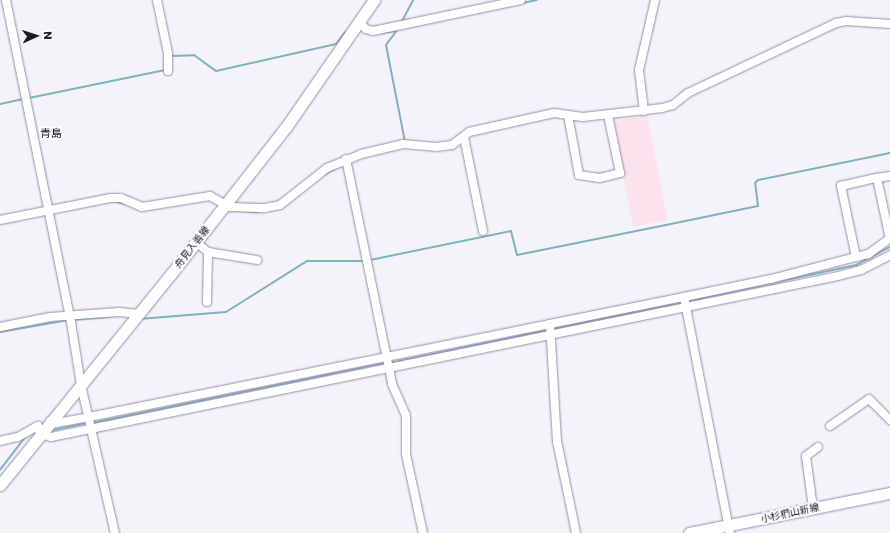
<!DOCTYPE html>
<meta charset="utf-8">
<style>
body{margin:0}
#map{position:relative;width:890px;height:533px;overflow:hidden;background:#f5f3fa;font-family:Poppins,"Noto Sans JP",sans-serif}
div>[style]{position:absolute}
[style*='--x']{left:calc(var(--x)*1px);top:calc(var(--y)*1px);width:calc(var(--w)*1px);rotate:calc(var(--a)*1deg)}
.industrial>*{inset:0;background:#fce2ec;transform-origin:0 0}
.stream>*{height:2px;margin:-1px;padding:0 1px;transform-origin:1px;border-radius:1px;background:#7fb2bc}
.roads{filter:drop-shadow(0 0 1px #958dad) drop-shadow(0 0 1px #958dad)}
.minor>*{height:8px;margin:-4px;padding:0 4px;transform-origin:4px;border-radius:4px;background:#fff}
.major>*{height:11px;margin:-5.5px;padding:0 5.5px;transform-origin:5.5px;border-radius:5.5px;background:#fff}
span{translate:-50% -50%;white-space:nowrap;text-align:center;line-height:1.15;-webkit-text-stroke:3.5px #fff;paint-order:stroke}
.street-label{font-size:10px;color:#1d1926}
.neighbourhood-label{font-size:11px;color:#1d1926}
.north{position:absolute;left:16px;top:16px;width:40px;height:40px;-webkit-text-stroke:3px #fff;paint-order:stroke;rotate:87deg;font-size:11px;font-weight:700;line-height:16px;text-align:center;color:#1d1926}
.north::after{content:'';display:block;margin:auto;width:14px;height:18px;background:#1d1926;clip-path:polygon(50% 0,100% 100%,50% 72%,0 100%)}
</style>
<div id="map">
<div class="industrial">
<div style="left:647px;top:115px;width:107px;height:35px;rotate:79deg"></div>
</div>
<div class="stream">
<div style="--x:523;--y:3;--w:14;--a:-12"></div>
<div style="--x:401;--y:23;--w:26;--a:-62"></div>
<div style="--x:398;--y:29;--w:20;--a:127"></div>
<div style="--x:386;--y:45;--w:99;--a:78.9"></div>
<div style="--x:382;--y:33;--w:14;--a:-8"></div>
<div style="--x:171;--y:56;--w:23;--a:-2"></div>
<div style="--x:194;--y:55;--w:27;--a:36"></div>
<div style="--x:216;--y:71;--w:123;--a:-12.7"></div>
<div style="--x:336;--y:44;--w:15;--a:-53"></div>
<div style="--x:29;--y:98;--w:139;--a:-11.6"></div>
<div style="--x:0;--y:104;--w:25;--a:-12"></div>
<div style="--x:324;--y:175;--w:16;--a:-30"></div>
<div style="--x:117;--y:202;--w:9;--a:13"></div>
<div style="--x:227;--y:210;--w:31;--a:4"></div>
<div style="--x:370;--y:260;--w:144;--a:-11.6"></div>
<div style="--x:511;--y:231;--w:25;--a:76"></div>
<div style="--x:517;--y:255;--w:147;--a:-11.4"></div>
<div style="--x:661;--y:226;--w:99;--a:-11.7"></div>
<div style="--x:758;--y:206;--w:23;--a:-97"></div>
<div style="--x:755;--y:183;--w:4;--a:-45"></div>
<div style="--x:758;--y:180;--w:135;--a:-11.6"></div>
<div style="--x:687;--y:301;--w:173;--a:-12"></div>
<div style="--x:856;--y:265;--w:38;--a:-28"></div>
<div style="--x:139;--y:319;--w:87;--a:-4.6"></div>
<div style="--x:226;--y:312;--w:96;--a:-32.2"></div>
<div style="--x:307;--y:261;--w:58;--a:0"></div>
<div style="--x:72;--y:320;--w:38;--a:-5"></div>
<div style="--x:552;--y:329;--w:134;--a:-11.6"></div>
<div style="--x:0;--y:332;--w:69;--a:-10"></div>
<div style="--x:390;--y:363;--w:161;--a:-11.8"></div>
<div style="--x:92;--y:423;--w:299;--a:-11.6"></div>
<div style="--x:49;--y:431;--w:39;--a:-12"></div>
<div style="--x:0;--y:470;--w:43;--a:-52.6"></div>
</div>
<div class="roads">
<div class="minor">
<div style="--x:6;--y:0;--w:322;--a:78.6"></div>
<div style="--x:70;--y:316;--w:70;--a:80.9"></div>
<div style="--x:81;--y:385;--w:152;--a:77.1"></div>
<div style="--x:157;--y:0;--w:54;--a:78.3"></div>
<div style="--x:168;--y:53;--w:18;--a:90"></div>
<div style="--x:359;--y:22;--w:10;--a:45"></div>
<div style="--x:366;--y:29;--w:7;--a:16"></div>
<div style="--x:373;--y:31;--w:151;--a:-11.8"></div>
<div style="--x:644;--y:111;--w:41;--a:-97"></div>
<div style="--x:639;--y:70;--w:72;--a:-77.1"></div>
<div style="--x:568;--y:115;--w:61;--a:79.6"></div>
<div style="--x:579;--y:175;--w:21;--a:8"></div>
<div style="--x:600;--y:178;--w:21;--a:-14"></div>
<div style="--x:620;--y:173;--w:59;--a:-101.7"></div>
<div style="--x:464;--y:137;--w:96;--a:78.6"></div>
<div style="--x:346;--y:159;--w:230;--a:78.4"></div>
<div style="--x:392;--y:384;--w:34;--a:66"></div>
<div style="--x:406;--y:415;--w:39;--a:90"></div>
<div style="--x:406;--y:454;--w:81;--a:77.9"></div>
<div style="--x:877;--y:178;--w:13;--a:-9"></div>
<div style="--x:0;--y:220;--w:112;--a:-11.3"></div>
<div style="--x:110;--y:198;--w:11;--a:0"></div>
<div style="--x:121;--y:198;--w:23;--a:23"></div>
<div style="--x:142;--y:207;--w:69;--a:-9.2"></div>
<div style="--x:210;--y:196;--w:23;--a:29"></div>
<div style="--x:230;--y:207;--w:35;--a:2"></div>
<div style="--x:265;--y:208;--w:15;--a:-11"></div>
<div style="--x:280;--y:205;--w:60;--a:-38.2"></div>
<div style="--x:327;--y:168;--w:37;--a:-22"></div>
<div style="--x:361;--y:154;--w:43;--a:-13.4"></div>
<div style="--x:403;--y:144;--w:33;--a:5"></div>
<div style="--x:436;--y:147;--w:16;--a:-7"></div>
<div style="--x:452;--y:145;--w:21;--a:-37"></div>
<div style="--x:469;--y:132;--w:87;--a:-12.6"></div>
<div style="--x:554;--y:113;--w:29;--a:8"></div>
<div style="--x:583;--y:117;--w:80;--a:-6.5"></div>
<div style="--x:662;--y:108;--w:11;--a:-15"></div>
<div style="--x:673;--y:105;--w:19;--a:-39"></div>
<div style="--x:688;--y:93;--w:164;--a:-25.3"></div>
<div style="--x:836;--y:23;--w:10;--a:-11"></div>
<div style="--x:846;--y:21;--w:44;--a:3.9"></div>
<div style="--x:889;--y:239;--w:26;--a:144"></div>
<div style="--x:868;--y:254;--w:12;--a:166"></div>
<div style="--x:856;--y:257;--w:73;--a:-101.9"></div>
<div style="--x:841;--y:186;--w:37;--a:-13"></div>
<div style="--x:877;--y:178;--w:62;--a:78"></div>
<div style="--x:196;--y:242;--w:16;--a:40"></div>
<div style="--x:208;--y:252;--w:50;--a:91.1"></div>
<div style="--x:208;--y:252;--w:50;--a:9.3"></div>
<div style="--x:684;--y:297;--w:89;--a:-11.7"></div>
<div style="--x:771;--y:279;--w:88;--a:-14.5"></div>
<div style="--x:550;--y:324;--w:137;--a:-11.4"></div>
<div style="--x:684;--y:297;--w:240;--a:79"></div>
<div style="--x:0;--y:327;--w:51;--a:-11.3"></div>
<div style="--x:50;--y:317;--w:69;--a:-4.1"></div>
<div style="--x:119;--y:312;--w:20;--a:6"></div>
<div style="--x:50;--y:421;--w:6;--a:18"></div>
<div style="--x:56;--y:423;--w:34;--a:-10"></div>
<div style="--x:89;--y:417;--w:470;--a:-11.4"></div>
<div style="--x:550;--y:324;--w:117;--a:86.6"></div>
<div style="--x:557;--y:441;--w:94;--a:78.3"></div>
<div style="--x:830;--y:426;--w:47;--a:-34.7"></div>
<div style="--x:869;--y:399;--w:30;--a:45"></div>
<div style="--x:0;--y:441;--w:18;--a:-13"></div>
<div style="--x:18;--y:437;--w:23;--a:-29"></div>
<div style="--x:38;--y:426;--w:8;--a:76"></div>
<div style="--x:40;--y:434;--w:11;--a:15"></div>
<div style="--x:51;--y:437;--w:803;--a:-11.56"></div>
<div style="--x:838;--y:276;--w:24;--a:-15"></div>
<div style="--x:861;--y:270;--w:33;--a:-27"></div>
<div style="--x:813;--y:508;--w:52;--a:-97.7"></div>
<div style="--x:806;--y:456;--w:15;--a:-37"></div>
</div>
<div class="major">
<div style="--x:0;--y:485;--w:272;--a:-51"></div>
<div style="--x:171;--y:274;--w:187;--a:-52"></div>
<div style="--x:286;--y:127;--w:155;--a:-55.3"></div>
<div style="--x:689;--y:533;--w:205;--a:-11.3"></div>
</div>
</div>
<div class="street-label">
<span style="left:192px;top:247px;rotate:-52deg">舟見入善線</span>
<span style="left:790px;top:513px;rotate:-12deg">小杉椚山新線</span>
</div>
<div class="neighbourhood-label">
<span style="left:51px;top:133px">青島</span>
</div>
<div class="north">N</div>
</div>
